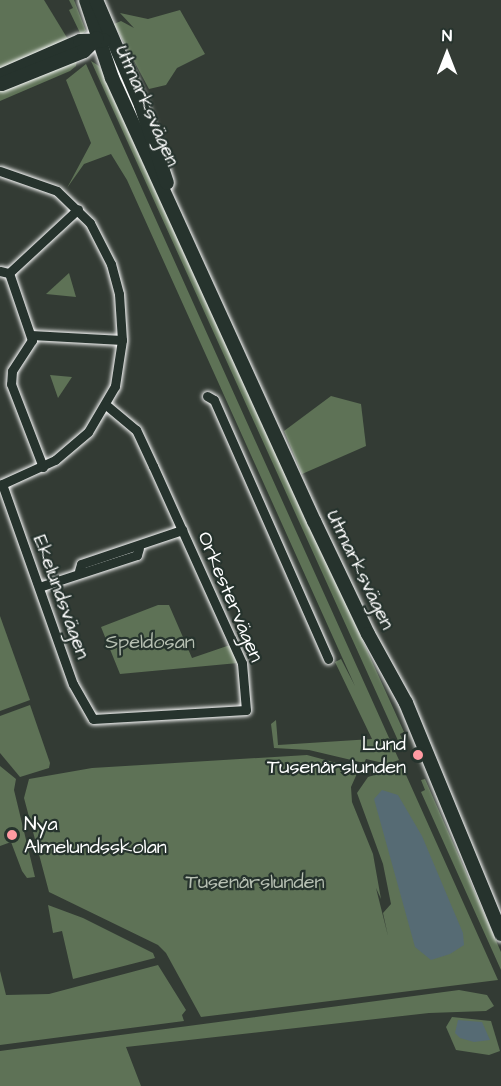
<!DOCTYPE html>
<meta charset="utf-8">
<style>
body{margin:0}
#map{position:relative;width:501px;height:1086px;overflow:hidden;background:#333b34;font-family:"Architects Daughter",sans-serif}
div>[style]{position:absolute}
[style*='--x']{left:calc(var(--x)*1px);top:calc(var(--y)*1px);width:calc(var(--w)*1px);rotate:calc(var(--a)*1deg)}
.green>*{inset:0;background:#5e7256}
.water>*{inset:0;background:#566b74}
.roads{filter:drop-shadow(0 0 2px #fff) drop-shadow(0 0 2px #fff)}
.street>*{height:9px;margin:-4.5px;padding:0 4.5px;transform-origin:4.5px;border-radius:4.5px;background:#26332d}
.secondary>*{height:14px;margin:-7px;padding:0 7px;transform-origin:7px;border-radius:7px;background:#26332d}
.dots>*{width:16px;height:16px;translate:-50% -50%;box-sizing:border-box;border:3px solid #26332d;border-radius:50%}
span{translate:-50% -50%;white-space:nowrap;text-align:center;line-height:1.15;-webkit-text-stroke:4.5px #26332d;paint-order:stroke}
.street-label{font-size:20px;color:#fff}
.park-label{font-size:20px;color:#b7c0b3}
.poi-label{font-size:20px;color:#fff}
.right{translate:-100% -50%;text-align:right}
.left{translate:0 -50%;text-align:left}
.north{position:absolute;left:417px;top:24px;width:60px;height:60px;-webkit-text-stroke:4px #26332d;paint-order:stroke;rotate:0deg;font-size:16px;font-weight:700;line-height:24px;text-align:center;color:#fff}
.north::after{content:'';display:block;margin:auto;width:21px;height:27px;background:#fff;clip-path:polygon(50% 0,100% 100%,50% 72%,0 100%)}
</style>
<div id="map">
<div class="green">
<div style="clip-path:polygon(0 0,44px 0,69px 41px,0 71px)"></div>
<div style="clip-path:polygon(69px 0,74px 0,86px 31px,81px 35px,69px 10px,73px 8px)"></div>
<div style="clip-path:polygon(180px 10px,205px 54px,177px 68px,166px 85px,149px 89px,114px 24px,121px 21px,134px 28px,120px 13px,148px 19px)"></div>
<div style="clip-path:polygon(77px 60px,76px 66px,70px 71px,0 101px,0 90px)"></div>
<div style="clip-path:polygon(91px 61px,99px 66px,113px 90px,404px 732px,400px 734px,404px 743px,400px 745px)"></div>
<div style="clip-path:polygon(86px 64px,200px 318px,399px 760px,377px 767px,379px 762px,366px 759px,364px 763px,309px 750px,274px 748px,271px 724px,276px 720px,278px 745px,372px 739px,335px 662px,341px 659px,355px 686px,127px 180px,111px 154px,84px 164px,67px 188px,91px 143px,66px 80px)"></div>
<div style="clip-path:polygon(69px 273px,76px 297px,46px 294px)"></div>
<div style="clip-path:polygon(50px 375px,72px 377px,58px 398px)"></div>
<div style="clip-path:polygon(331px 396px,361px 404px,366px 446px,302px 474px,284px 431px)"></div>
<div style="clip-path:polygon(158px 605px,169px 605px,192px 658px,230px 645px,238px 663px,120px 674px,101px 627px)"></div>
<div style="clip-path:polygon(0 616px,30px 700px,0 711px)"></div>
<div style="clip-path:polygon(30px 705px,50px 763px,49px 768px,20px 777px,0 753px,0 716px)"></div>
<div style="clip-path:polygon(307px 755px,359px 769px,351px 787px,352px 802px,373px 854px,381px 899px,376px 888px,388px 936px,383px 913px,391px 904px,383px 864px,357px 793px,368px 777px,402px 766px,498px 980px,201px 1017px,166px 953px,158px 945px,49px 892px,24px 798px,29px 779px,92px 768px)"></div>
<div style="clip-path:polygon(0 766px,16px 779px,14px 790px,35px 877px,27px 878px,22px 871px,11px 842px,0 846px)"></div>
<div style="clip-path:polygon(425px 779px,501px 952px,501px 970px,421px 792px,425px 790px,421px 780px)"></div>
<div style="clip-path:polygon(48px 905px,83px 918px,153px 953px,155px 958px,73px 979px,62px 931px,53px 933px)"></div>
<div style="clip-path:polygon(158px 965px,186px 1010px,182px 1015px,184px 1021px,0 1045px,0 971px,6px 995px,49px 994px)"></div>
<div style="clip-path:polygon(459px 990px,487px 995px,494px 1006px,486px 1011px,429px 1013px,126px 1047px,141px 1086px,0 1086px,0 1051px)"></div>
<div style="clip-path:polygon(452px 1017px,491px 1021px,500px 1051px,489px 1055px,456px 1050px,446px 1027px)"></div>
</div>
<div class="water">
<div style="clip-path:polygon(382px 790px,398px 795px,422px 836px,463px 933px,464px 945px,450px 954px,431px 960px,415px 947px,374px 799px)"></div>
<div style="clip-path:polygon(458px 1020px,482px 1022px,490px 1040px,474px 1042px,460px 1038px,455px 1033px)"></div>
</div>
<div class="roads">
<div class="street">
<div style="--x:0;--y:171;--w:60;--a:19.3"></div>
<div style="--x:57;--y:191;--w:46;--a:44.1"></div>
<div style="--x:90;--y:223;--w:46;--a:62.9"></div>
<div style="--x:111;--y:264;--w:31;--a:75"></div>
<div style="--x:119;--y:294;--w:46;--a:86.3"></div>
<div style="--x:122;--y:340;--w:47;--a:98.7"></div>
<div style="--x:115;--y:386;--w:53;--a:120.4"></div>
<div style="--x:88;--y:432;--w:43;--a:139.7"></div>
<div style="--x:55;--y:460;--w:60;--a:155.6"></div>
<div style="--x:0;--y:271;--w:9;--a:13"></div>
<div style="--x:9;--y:273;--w:71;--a:71.1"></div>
<div style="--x:32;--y:340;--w:37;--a:123"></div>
<div style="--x:12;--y:371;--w:13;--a:94"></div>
<div style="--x:11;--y:384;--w:89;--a:68.9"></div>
<div style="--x:9;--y:273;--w:94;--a:-42.8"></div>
<div style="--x:31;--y:335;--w:91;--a:3.1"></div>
<div style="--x:207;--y:396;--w:8;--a:30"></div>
<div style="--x:214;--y:400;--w:283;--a:66.2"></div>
<div style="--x:2;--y:484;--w:212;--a:70.5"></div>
<div style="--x:73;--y:684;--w:40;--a:60.3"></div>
<div style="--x:93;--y:719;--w:153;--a:-3.4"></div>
<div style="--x:246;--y:710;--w:47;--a:-94.9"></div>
<div style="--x:242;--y:663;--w:216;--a:-114.3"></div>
<div style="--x:153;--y:466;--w:40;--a:-115"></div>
<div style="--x:136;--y:430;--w:39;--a:-140"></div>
<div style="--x:79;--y:571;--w:7;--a:-74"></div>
<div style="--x:81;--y:564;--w:107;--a:-18.6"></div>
<div style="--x:39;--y:587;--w:103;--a:-18.1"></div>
<div style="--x:137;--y:555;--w:7;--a:-74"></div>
</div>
<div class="secondary">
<div style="--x:86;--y:0;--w:82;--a:71.6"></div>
<div style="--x:112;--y:78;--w:487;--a:65.5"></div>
<div style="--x:314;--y:521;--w:125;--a:64.5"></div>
<div style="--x:368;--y:634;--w:79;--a:61.2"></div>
<div style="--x:406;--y:703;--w:250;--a:67.6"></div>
<div style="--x:96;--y:0;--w:114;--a:66.8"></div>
<div style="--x:141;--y:105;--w:82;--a:71.6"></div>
<div style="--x:0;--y:76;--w:87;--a:-23.6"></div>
<div style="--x:80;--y:41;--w:24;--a:-2"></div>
<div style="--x:2;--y:84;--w:88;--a:-21.9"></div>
<div style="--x:84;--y:51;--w:18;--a:-45"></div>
</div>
</div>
<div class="dots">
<div style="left:418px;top:755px;background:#ff9aa2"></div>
<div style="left:12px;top:835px;background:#ff9aa2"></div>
</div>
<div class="street-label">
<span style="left:147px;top:106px;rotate:66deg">Utmarksvägen</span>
<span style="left:360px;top:570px;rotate:64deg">Utmarksvägen</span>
<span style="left:61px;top:597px;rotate:70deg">Ekelundsvägen</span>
<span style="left:230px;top:597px;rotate:67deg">Orkestervägen</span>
</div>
<div class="park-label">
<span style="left:150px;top:642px">Speldosan</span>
<span style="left:255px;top:882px">Tusenårslunden</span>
</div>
<div class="poi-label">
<span class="right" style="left:406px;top:756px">Lund<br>Tusenårslunden</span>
<span class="left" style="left:24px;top:836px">Nya<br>Almelundsskolan</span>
</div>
<div class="north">N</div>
</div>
